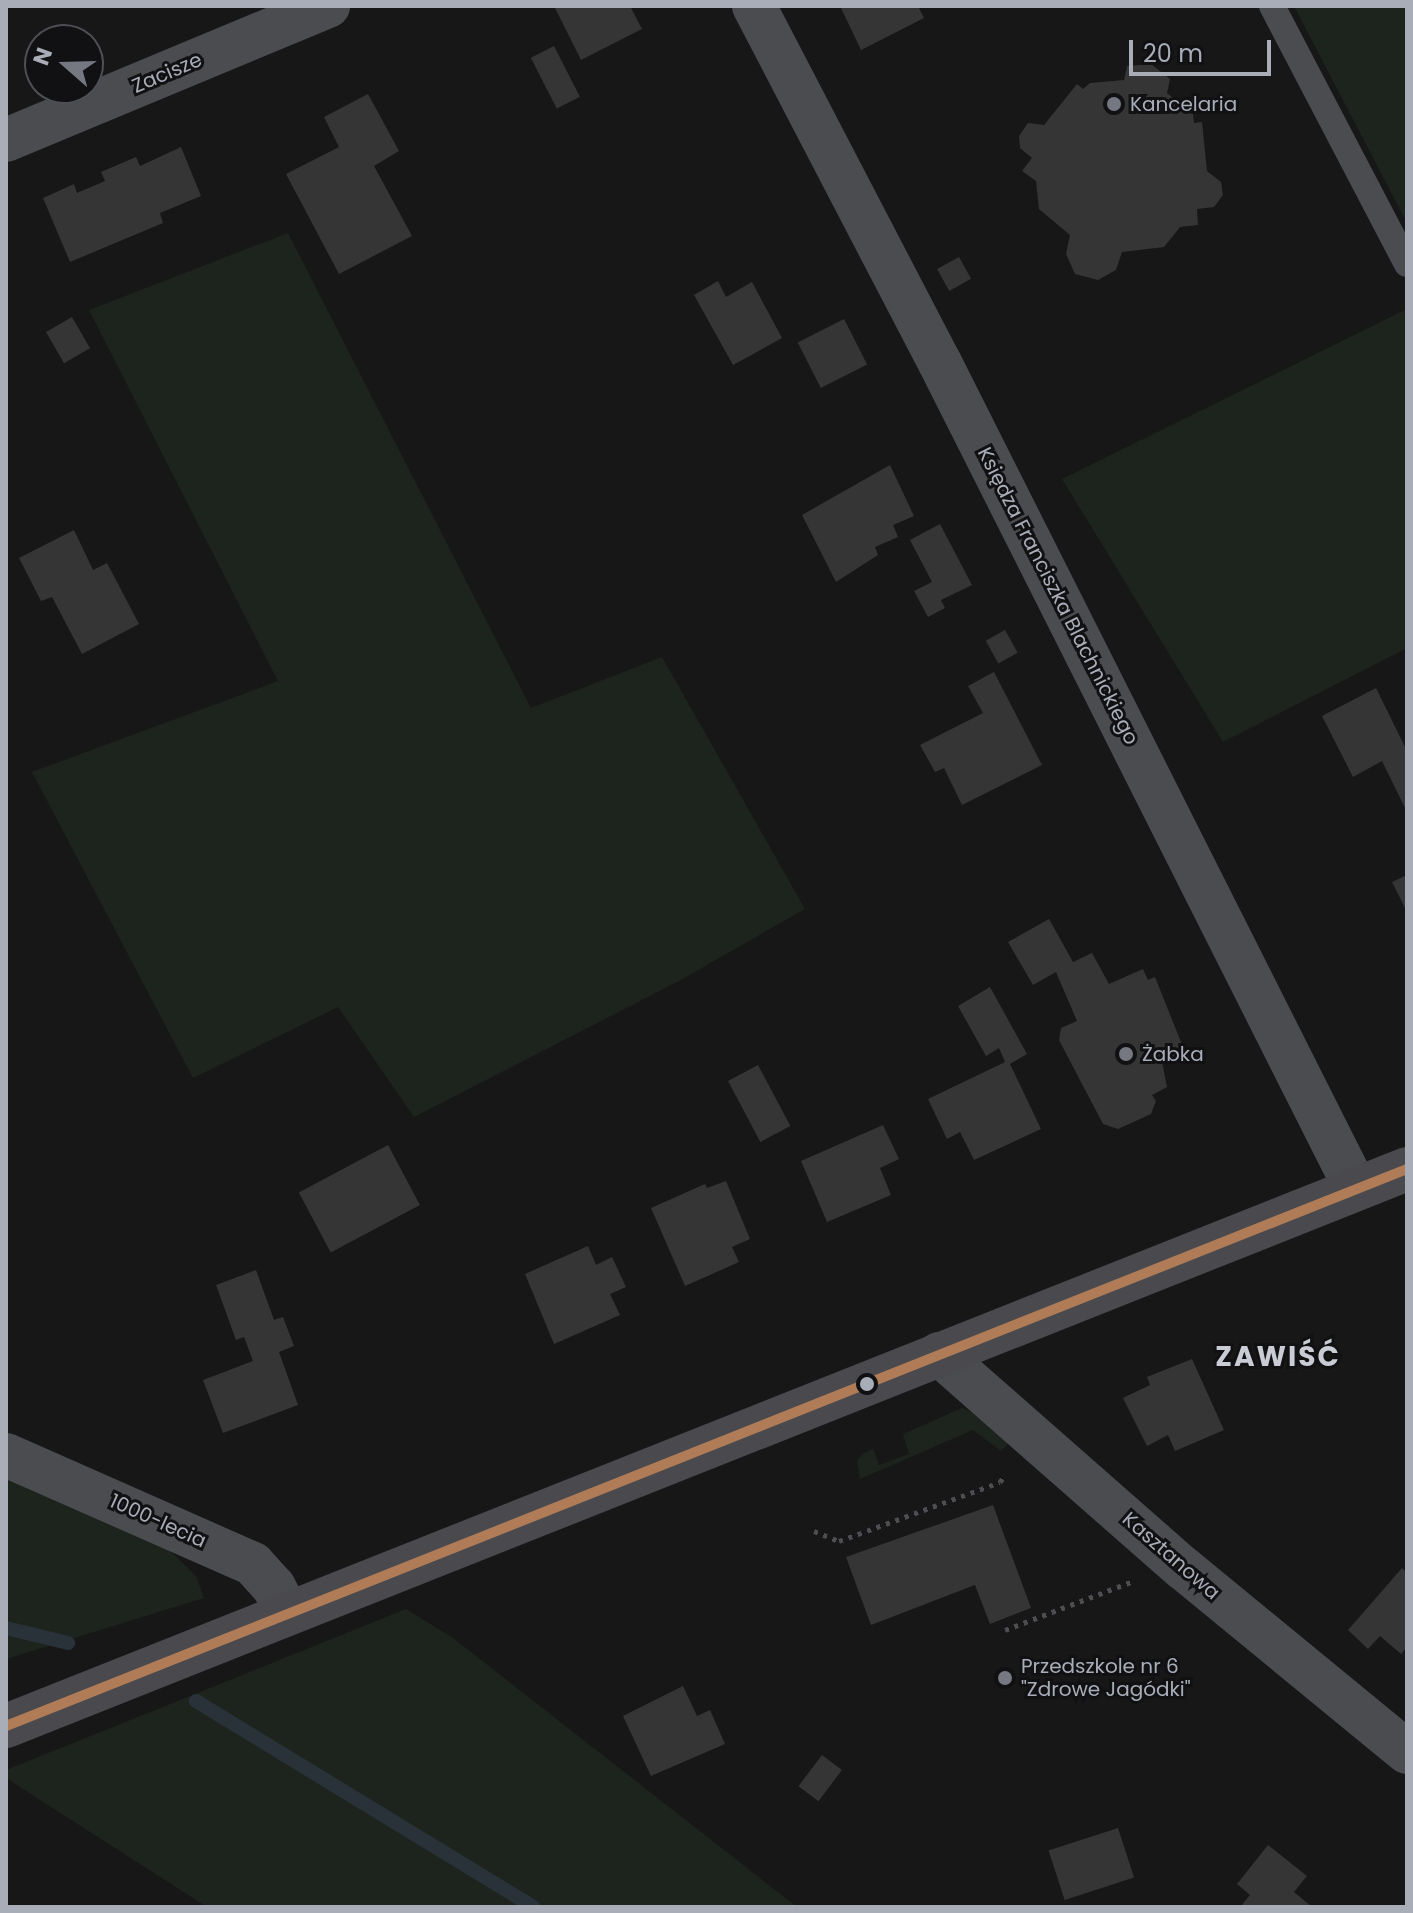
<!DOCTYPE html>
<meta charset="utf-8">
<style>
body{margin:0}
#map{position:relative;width:1413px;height:1913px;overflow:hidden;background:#171717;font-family:Poppins,sans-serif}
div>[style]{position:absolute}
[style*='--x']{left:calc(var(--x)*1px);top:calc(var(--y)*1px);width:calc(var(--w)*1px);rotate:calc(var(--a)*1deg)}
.green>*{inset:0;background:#1d241e}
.stream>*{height:14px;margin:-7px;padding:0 7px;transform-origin:7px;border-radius:7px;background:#2a3239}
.building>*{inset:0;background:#353536;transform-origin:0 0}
.path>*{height:5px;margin-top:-2.5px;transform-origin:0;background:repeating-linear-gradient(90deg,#4d4e52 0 4px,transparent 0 10px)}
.lane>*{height:26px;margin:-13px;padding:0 13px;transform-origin:13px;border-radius:13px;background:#4b4c50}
.street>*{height:44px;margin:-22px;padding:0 22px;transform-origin:22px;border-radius:22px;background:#4b4c50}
.secondary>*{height:44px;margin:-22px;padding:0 22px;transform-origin:22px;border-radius:22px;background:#4a4a4e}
.bus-1>*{height:10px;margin:-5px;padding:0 5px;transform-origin:5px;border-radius:5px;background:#b07c57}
.dots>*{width:22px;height:22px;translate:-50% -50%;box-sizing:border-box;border:4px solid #111113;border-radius:50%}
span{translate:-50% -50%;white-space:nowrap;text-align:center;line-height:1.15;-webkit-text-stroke:6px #111113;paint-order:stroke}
.street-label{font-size:20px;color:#a8adb8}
.poi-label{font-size:20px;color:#a8adb8}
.left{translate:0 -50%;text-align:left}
.district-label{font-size:28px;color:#c9ccd4;font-weight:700;letter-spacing:2px}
.frame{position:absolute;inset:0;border:8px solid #a8adb8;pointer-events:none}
.north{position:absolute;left:24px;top:24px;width:80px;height:80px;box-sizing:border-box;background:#111113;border:2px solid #4d4f55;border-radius:50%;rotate:290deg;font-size:22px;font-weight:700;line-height:32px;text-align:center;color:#a8adb8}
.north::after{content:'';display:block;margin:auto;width:28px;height:36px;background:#757880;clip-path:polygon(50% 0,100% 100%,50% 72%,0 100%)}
.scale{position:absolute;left:1129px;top:40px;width:142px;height:36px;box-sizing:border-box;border:4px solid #a8adb8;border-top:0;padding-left:10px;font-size:24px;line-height:28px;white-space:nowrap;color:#a8adb8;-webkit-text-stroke:6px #111113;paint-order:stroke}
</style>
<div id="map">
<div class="green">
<div style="clip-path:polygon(1294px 6px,1407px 6px,1407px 223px)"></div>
<div style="clip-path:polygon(288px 233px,531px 708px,662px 657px,805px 909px,679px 981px,414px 1117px,338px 1007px,193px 1078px,32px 772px,278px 681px,89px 310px)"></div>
<div style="clip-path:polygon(1407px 309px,1407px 648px,1223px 742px,1062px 479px)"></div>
<div style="clip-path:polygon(962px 1408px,976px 1414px,1009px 1443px,1001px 1451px,973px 1430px,860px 1479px,857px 1461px,862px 1454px,873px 1449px,879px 1465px,909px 1454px,903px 1434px)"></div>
<div style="clip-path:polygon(6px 1478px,165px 1546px,196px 1576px,204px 1598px,6px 1659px)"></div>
<div style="clip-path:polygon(406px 1609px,453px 1638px,797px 1907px,207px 1907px,6px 1778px,6px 1770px)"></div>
</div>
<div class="stream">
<div style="--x:6;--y:1628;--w:64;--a:13.6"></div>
<div style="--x:196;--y:1701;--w:395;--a:31.4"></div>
</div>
<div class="building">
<div style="clip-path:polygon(554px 6px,630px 6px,642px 29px,581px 60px)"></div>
<div style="clip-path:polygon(840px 6px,918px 6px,924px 18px,861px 50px)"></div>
<div style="left:554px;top:46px;width:57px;height:26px;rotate:63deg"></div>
<div style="clip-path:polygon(1151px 64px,1170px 79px,1167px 93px,1193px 114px,1194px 123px,1202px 122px,1207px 171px,1221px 182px,1223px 195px,1214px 207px,1197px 209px,1198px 225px,1180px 227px,1164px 247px,1122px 252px,1116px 270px,1098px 280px,1075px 274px,1066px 254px,1070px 235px,1039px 209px,1036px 181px,1022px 171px,1032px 158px,1020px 148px,1019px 136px,1028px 123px,1044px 125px,1077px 84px,1083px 89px,1090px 83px,1124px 80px,1127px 66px)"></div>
<div style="clip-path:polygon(368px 94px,399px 151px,374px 166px,412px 236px,339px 274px,286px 174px,339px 147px,324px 117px)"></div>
<div style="clip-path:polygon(181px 147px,201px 196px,160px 213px,163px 223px,70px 262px,43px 198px,74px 184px,77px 193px,105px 181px,101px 172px,136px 157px,140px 166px)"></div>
<div style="left:959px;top:257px;width:25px;height:25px;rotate:61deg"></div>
<div style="clip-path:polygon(718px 281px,726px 297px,752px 282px,782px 338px,733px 365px,694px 295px)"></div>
<div style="left:72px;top:317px;width:36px;height:30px;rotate:60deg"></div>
<div style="left:844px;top:319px;width:51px;height:52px;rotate:63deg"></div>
<div style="clip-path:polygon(890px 465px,914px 516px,893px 525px,898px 537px,875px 547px,878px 555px,836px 582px,802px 515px)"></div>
<div style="clip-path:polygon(940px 524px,972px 585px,941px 600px,945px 608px,928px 617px,914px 591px,932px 582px,910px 540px)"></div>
<div style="clip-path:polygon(74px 530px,93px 570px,107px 563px,139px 624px,82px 654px,52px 597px,41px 601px,19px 558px)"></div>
<div style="left:1005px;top:630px;width:26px;height:22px;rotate:61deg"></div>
<div style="clip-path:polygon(994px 672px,1042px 765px,962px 805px,944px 768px,935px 772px,920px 745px,983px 713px,968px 686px)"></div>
<div style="clip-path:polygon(1376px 688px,1407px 751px,1407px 812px,1382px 761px,1353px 777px,1322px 716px)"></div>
<div style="clip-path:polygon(1407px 875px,1407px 912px,1392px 882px)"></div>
<div style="clip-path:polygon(1049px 919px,1073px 962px,1092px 953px,1109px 984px,1143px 969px,1148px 980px,1155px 977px,1185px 1052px,1162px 1062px,1167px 1087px,1152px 1095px,1156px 1101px,1151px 1114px,1118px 1129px,1103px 1124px,1059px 1040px,1061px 1028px,1077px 1021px,1056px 972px,1033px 985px,1008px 942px)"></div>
<div style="clip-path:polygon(990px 987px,1027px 1054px,1010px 1064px,1041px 1129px,974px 1160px,960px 1132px,947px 1139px,928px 1099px,1005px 1062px,999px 1048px,986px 1056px,958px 1006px)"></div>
<div style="left:758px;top:1065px;width:69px;height:34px;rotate:62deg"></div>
<div style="clip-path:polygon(883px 1125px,899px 1159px,880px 1168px,891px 1195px,827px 1222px,801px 1161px)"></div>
<div style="left:388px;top:1145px;width:68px;height:101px;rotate:62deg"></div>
<div style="clip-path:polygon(726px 1181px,750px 1239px,732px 1247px,739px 1262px,685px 1286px,651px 1208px,705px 1184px,707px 1188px)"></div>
<div style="clip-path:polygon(588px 1246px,596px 1265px,612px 1257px,626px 1287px,610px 1294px,620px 1315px,554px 1344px,525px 1274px)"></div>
<div style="clip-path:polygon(256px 1270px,274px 1320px,283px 1317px,294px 1346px,279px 1352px,298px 1405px,223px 1433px,203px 1380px,253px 1361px,244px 1337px,236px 1340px,216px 1285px)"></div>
<div style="clip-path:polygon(1192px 1359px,1224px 1430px,1175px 1451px,1168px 1435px,1147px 1446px,1123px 1398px,1150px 1385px,1147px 1377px)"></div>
<div style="clip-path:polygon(993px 1505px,1031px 1608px,990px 1624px,975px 1585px,871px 1625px,846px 1557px)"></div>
<div style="clip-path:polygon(1402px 1568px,1407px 1572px,1407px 1647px,1401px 1654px,1380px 1636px,1368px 1649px,1348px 1630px)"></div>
<div style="clip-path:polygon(683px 1686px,697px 1716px,710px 1710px,725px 1744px,651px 1776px,623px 1716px)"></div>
<div style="left:822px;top:1755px;width:25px;height:39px;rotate:37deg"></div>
<div style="left:1118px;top:1828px;width:52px;height:73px;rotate:72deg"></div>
<div style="clip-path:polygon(1268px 1845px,1307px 1876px,1294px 1892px,1312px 1907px,1240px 1907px,1250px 1895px,1237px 1884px)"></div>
</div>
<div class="path">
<div style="--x:814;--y:1531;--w:27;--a:22"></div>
<div style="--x:839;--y:1541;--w:171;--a:-20.1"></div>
<div style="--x:1000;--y:1482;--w:9;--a:-54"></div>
<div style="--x:1005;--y:1630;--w:135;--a:-20.9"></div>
</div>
<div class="lane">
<div style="--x:1272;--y:6;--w:291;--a:62.4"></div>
</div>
<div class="street">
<div style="--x:754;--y:6;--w:403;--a:62.5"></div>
<div style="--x:940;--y:363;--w:925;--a:63.27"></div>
<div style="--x:6;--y:140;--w:349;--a:-22.6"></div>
<div style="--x:939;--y:1354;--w:325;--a:41.3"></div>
<div style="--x:1183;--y:1568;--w:290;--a:39.4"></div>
<div style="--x:6;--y:1455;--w:270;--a:23.8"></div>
<div style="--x:253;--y:1564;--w:31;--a:48"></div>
<div style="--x:274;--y:1587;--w:30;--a:63"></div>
</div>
<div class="secondary">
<div style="--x:6;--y:1726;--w:1508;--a:-21.68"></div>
</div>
<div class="bus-1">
<div style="--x:6;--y:1726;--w:1508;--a:-21.68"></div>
</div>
<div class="dots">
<div style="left:1114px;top:104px;background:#757880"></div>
<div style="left:1126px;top:1054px;background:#757880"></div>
<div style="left:867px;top:1384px;background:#a8adb8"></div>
<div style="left:1005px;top:1678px;background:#757880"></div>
</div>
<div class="street-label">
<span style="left:167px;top:73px;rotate:-23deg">Zacisze</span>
<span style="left:1058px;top:596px;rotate:63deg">Księdza Franciszka Blachnickiego</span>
<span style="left:158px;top:1521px;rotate:24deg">1000-lecia</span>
<span style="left:1171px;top:1556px;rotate:41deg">Kasztanowa</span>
</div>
<div class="poi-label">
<span class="left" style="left:1130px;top:104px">Kancelaria</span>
<span class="left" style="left:1142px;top:1054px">Żabka</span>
<span class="left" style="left:1021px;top:1678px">Przedszkole nr 6<br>"Zdrowe Jagódki"</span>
</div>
<div class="district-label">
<span style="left:1278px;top:1357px">ZAWIŚĆ</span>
</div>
<div class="frame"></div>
<div class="north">N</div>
<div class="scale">20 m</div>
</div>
